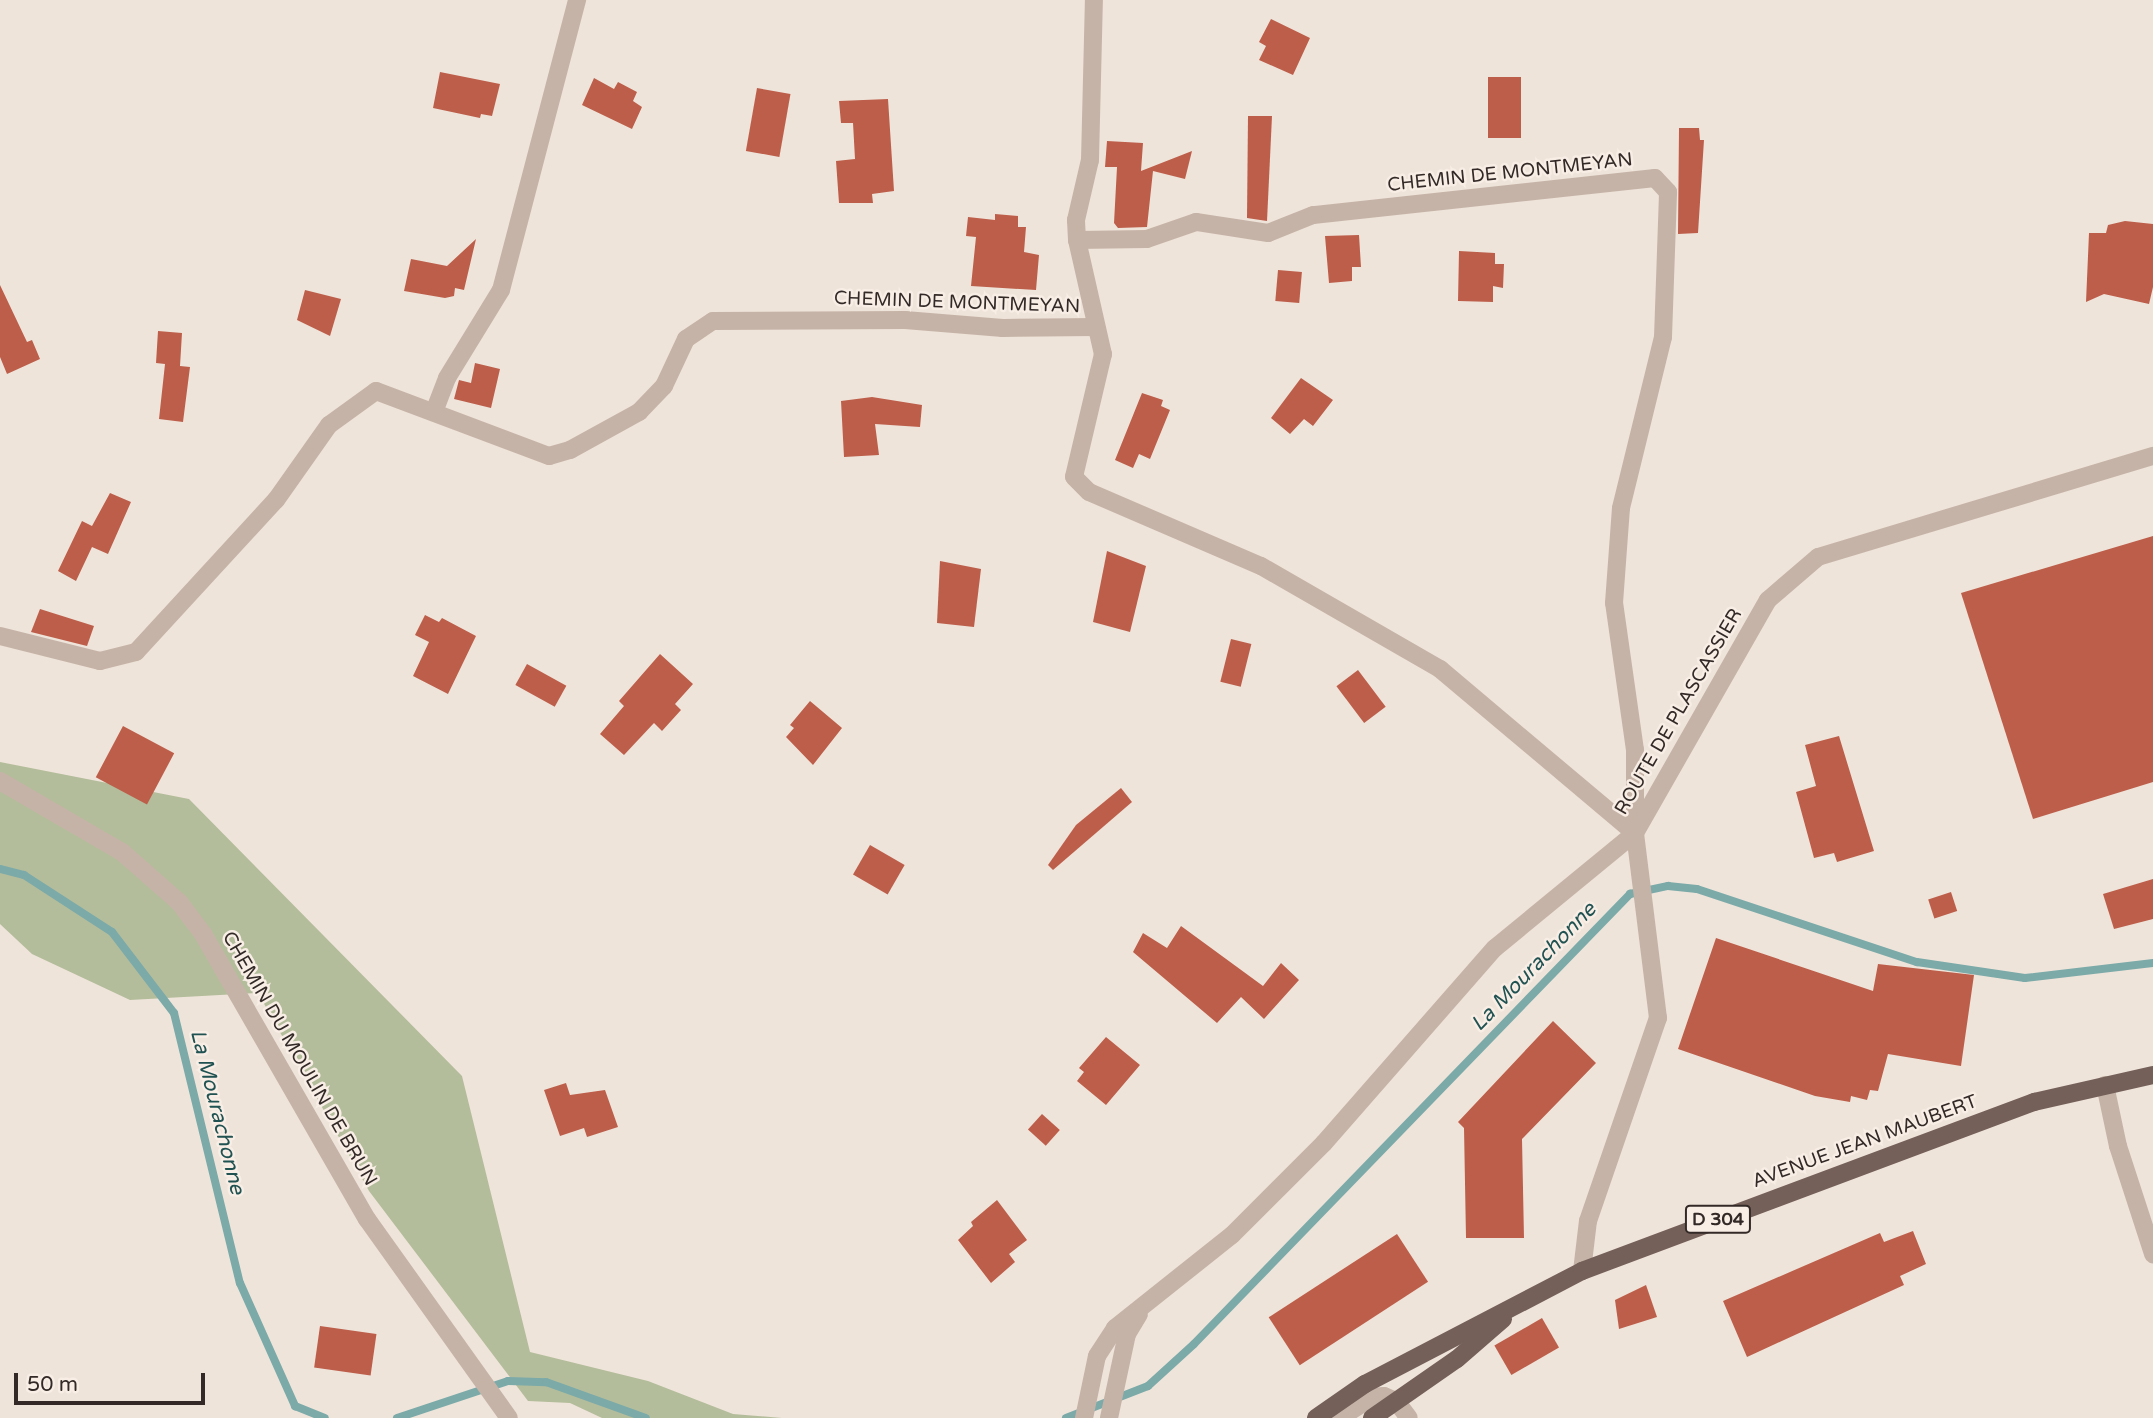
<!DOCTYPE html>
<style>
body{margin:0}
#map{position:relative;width:2153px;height:1418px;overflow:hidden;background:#efe4da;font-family:"Varela Round",sans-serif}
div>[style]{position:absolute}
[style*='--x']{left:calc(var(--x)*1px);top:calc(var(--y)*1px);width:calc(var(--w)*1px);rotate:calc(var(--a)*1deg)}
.green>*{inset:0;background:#b4bd9b}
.stream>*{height:8px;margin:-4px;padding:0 4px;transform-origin:4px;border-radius:4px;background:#7baaa9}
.building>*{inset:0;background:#bd5e4a;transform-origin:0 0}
.minor>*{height:18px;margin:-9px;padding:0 9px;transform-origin:9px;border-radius:9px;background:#c6b3a7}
.tertiary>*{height:18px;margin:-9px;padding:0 9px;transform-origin:9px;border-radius:9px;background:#c6b3a7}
.primary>*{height:18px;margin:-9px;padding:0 9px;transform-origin:9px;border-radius:9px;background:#746059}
span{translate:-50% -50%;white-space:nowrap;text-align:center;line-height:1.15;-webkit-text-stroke:5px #f8eee6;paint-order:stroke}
.shield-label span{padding:2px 5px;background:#f8eee6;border:2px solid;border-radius:5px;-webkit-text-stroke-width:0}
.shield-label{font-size:18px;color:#332a27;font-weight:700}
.street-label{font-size:19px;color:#332a27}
.water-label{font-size:21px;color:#205252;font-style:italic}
.scale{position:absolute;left:14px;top:1373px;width:191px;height:32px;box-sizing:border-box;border:4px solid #332a27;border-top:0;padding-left:9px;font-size:21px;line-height:24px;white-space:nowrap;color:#332a27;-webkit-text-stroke:5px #f8eee6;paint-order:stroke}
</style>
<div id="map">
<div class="green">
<div style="clip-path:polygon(0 762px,189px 799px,462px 1076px,530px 1352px,648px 1381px,733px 1414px,782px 1418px,602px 1418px,570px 1403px,528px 1401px,369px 1191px,258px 993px,130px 1000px,32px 954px,0 924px)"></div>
</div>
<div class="stream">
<div style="--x:0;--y:869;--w:25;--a:14"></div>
<div style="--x:24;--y:875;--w:105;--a:32.9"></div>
<div style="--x:112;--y:932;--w:102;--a:52.6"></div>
<div style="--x:174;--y:1013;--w:278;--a:76.3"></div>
<div style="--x:240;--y:1283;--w:135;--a:65.9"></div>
<div style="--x:295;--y:1406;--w:32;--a:22"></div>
<div style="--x:397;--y:1418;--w:117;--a:-18.4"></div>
<div style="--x:508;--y:1381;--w:38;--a:2"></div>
<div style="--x:546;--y:1382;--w:106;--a:19.8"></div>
<div style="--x:1066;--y:1418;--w:88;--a:-21.3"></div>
<div style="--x:1148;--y:1386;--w:62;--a:-42.4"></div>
<div style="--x:1194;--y:1344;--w:627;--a:-45.91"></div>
<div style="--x:1630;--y:894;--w:39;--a:-12"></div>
<div style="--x:1668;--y:886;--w:29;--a:6"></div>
<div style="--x:1697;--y:889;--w:232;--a:18.4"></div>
<div style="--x:1917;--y:962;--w:109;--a:8.4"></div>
<div style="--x:2025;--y:978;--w:129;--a:-6.7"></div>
</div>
<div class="building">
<div style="clip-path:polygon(1271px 19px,1310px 38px,1293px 75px,1259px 60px,1266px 46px,1259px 42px)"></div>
<div style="clip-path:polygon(440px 72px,500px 84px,492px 116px,481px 114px,480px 118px,433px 108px)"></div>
<div style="left:1488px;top:77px;width:33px;height:61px"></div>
<div style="clip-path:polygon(594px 78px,614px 89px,618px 82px,637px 92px,633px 101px,642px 107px,632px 129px,582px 105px)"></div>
<div style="left:757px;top:88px;width:34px;height:64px;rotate:10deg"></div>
<div style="clip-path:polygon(888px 99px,894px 191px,872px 194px,873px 203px,839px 203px,836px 161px,855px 159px,853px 123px,841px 123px,839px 101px)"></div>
<div style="clip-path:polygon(1248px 116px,1272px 116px,1267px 221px,1247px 218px)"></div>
<div style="clip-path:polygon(1679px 128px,1699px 128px,1700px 140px,1704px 140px,1698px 233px,1678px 234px)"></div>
<div style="clip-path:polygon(1107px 141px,1143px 143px,1141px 171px,1192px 151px,1185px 179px,1153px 171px,1147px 227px,1118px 228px,1114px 223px,1117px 167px,1105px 167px)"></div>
<div style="clip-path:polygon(995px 214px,1018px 216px,1018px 227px,1026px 227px,1024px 252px,1039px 255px,1036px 290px,971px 286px,976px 237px,966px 236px,968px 217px,995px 220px)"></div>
<div style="clip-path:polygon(2125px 221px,2153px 224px,2153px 287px,2149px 304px,2104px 294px,2086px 302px,2089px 233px,2106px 233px,2108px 225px)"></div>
<div style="clip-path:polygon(1359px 235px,1361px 267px,1352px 267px,1352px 281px,1329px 283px,1325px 236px)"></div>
<div style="clip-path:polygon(476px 239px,464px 290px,455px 288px,454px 296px,445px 298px,404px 291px,411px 259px,447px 266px)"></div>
<div style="clip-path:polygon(1459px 251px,1495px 253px,1495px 264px,1504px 264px,1503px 288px,1493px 286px,1493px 302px,1458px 301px)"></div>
<div style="left:1278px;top:270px;width:24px;height:31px;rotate:5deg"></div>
<div style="clip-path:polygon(0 285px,27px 342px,32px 340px,40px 359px,7px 374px,0 357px)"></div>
<div style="clip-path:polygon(305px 290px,341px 299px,330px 336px,297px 320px)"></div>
<div style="clip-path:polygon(158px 331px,182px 333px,180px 366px,190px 367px,183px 422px,159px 419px,165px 364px,156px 363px)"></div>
<div style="clip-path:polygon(475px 363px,500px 369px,491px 408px,454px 399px,459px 380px,471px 383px)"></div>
<div style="clip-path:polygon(1301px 378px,1333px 400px,1313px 426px,1304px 419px,1290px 434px,1271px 418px)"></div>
<div style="clip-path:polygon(1142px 393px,1163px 400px,1161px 406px,1170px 410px,1150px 459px,1139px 454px,1133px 468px,1115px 460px)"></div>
<div style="clip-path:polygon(872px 397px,922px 405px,920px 427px,875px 424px,879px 455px,844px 457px,841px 401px)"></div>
<div style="clip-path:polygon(110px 493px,131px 502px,108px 554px,92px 547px,76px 581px,58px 571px,82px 521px,92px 526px)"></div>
<div style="clip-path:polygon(2153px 536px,2153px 782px,2033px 819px,1961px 593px)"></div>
<div style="clip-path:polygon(1107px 551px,1146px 566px,1130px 632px,1093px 622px)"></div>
<div style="clip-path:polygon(940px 561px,981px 569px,974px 627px,937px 623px)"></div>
<div style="clip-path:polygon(40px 609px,94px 626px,87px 646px,31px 632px)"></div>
<div style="clip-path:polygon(425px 615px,439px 622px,442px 618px,476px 636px,448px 694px,413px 676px,429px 642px,415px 635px)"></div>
<div style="left:1231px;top:639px;width:21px;height:44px;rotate:14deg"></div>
<div style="clip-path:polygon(660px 654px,693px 684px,675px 704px,681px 710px,662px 731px,654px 723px,624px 755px,600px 734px,624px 706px,619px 701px)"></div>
<div style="left:527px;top:664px;width:45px;height:24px;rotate:29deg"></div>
<div style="left:1358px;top:670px;width:46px;height:27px;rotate:53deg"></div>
<div style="clip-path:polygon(810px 701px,842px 728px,813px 765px,786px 737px,794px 728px,790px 725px)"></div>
<div style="left:123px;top:726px;width:58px;height:58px;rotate:28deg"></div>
<div style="clip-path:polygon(1839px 736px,1874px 851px,1837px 862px,1834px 853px,1814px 858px,1796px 792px,1816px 786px,1805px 745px)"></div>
<div style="clip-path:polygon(1121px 788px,1132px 802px,1053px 870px,1048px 865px,1076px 825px)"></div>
<div style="left:870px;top:845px;width:40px;height:34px;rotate:30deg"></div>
<div style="clip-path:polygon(2153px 879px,2153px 919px,2114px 929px,2103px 894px)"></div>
<div style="left:1951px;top:892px;width:20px;height:24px;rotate:72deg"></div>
<div style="clip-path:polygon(1181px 926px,1263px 986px,1281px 963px,1299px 980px,1264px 1019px,1241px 997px,1217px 1023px,1133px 952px,1143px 933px,1167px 948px)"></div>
<div style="clip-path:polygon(1716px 938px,1873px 991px,1878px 964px,1974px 975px,1961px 1066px,1888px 1054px,1878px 1091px,1870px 1090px,1867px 1100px,1851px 1096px,1850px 1102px,1815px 1096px,1678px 1049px)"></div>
<div style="clip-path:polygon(1553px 1021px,1596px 1063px,1522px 1139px,1524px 1238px,1466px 1238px,1464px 1128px,1458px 1122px)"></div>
<div style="clip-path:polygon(1106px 1037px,1140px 1065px,1106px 1105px,1077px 1081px,1084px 1072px,1079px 1068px)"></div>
<div style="clip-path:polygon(566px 1083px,570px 1095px,605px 1090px,618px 1127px,587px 1137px,584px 1128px,560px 1136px,544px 1090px)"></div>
<div style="left:1042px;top:1114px;width:24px;height:21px;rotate:42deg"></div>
<div style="clip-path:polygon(997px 1200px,1027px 1240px,1009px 1254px,1015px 1262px,991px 1283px,958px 1240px,973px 1226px,971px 1222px)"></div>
<div style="clip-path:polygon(1913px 1231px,1926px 1264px,1900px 1276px,1904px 1285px,1747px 1357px,1723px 1301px,1880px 1233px,1884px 1242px)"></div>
<div style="left:1397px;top:1234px;width:57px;height:153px;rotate:57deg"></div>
<div style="clip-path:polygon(1646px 1285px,1657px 1317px,1619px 1329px,1615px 1300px)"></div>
<div style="left:1542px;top:1318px;width:34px;height:55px;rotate:60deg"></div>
<div style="left:320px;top:1326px;width:57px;height:42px;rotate:8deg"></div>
</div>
<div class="minor">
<div style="--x:1077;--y:240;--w:20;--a:-93"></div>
<div style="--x:1076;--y:220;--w:62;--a:-76.9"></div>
<div style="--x:1090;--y:160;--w:160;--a:-88.6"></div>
<div style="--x:434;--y:412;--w:36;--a:-69"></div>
<div style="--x:447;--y:378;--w:103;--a:-58.5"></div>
<div style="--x:501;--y:290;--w:300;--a:-75.3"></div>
<div style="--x:0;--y:636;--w:103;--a:14"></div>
<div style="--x:100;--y:661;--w:37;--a:-14"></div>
<div style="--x:136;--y:652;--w:207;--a:-47.4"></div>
<div style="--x:276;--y:500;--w:92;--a:-54.8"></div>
<div style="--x:329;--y:425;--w:58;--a:-35.9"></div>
<div style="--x:376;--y:391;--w:185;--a:20.6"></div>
<div style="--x:549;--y:456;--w:22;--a:-16"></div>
<div style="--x:570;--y:450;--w:79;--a:-28.8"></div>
<div style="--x:639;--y:412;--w:36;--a:-46"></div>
<div style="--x:664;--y:386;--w:52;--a:-64.9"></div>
<div style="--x:686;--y:339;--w:32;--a:-34"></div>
<div style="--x:713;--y:321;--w:192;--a:-0.3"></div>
<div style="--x:905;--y:320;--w:98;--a:4.7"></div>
<div style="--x:1003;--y:328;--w:92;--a:-0.6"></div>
<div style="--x:2105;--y:1085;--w:62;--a:78"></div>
<div style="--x:2118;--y:1146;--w:114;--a:72"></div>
<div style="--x:1582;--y:1271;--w:50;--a:-83.2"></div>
<div style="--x:1588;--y:1221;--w:215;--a:-71"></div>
<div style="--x:1658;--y:1018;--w:186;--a:-97.1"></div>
<div style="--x:1635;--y:833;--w:83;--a:-90"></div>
<div style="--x:1635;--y:750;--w:148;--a:-98.1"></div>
<div style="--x:1614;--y:603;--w:95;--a:-85.8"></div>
<div style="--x:1621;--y:508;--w:176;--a:-76.2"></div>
<div style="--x:1663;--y:337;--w:145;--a:-88"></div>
<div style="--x:1668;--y:192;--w:19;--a:-133"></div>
<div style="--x:1655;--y:178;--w:344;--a:173.8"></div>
<div style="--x:1313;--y:215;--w:48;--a:158.2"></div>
<div style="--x:1268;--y:233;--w:73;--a:-171.3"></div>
<div style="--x:1196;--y:222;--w:52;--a:160.9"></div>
<div style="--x:1147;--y:239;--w:70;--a:179.2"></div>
<div style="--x:1077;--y:240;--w:117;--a:77.2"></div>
<div style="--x:1103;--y:354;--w:126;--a:103.3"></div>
<div style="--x:1074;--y:477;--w:21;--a:45"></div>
<div style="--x:1089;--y:492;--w:187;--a:23.3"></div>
<div style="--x:1261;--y:566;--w:207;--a:29.9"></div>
<div style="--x:1440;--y:669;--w:255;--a:40.1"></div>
<div style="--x:1340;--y:1418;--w:38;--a:-33"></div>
<div style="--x:1372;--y:1397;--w:12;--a:-5"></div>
<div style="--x:1384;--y:1396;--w:13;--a:23"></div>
<div style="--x:1396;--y:1401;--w:21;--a:53"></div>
</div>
<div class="tertiary">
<div style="--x:0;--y:781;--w:141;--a:30.2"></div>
<div style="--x:122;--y:852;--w:76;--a:41.3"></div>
<div style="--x:179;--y:902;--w:40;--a:53"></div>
<div style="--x:203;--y:934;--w:329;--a:60.1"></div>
<div style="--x:367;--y:1219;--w:244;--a:54.5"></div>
<div style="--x:1084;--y:1418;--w:63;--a:-78.2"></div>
<div style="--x:1097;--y:1356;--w:33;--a:-57"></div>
<div style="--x:1115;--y:1328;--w:149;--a:-38.5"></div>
<div style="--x:1232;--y:1235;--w:130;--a:-45"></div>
<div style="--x:1324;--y:1143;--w:259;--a:-48.8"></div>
<div style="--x:1495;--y:948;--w:181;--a:-39.4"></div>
<div style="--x:1635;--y:833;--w:268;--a:-60.3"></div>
<div style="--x:1768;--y:600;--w:66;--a:-40.7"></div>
<div style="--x:1818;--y:557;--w:350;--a:-16.8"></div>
<div style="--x:1109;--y:1418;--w:86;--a:-77.9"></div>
<div style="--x:1127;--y:1334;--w:23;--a:-59"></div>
</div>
<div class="primary">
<div style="--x:1316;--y:1418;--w:60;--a:-34.8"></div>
<div style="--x:1365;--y:1384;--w:245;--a:-27.5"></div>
<div style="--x:1582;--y:1271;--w:483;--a:-20.5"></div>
<div style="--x:2034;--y:1102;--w:122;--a:-12.8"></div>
<div style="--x:1372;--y:1418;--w:103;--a:-34.8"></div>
<div style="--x:1457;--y:1359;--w:61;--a:-41"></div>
</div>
<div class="shield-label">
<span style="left:1718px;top:1219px">D 304</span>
</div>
<div class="street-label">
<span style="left:1510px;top:173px;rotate:-6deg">CHEMIN DE MONTMEYAN</span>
<span style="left:957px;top:303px;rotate:2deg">CHEMIN DE MONTMEYAN</span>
<span style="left:1679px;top:712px;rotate:-60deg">ROUTE DE PLASCASSIER</span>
<span style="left:299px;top:1059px;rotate:60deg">CHEMIN DU MOULIN DE BRUN</span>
<span style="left:1865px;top:1142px;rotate:-20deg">AVENUE JEAN MAUBERT</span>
</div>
<div class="water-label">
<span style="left:1534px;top:967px;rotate:-46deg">La Mourachonne</span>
<span style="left:217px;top:1112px;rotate:76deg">La Mourachonne</span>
</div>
<div class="scale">50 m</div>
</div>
